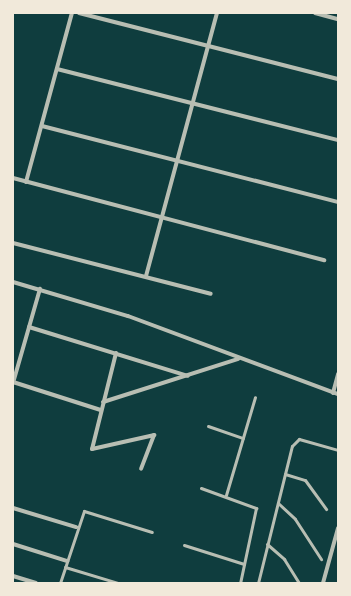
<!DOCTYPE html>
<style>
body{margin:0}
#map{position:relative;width:351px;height:596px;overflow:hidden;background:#0f3d3e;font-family:"Source Serif 4",serif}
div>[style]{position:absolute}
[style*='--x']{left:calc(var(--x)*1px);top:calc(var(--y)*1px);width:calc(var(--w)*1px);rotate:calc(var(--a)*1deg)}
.service>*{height:3px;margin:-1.5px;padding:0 1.5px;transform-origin:1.5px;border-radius:1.5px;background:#b8beb3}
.minor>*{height:4px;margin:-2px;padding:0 2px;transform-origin:2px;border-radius:2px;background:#b8beb3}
span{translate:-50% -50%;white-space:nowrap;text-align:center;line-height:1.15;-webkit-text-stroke:3.5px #f1e9da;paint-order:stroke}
.frame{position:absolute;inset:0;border:14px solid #f1e9da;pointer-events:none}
</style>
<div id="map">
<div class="service">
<div style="--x:208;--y:426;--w:37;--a:19"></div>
<div style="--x:285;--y:474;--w:21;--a:17"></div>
<div style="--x:305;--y:480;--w:36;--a:54"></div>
<div style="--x:201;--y:488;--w:59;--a:20"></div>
<div style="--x:256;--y:508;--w:77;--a:102"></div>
<div style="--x:226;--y:495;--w:102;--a:-73.5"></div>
<div style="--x:278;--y:503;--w:23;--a:43"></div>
<div style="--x:295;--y:519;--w:48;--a:57"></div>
<div style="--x:267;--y:544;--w:23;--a:41"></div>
<div style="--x:284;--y:559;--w:28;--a:58"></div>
<div style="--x:184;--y:545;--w:63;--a:17.6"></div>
<div style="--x:65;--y:567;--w:55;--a:16.8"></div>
<div style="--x:60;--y:583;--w:76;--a:-71.6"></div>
<div style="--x:84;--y:511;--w:71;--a:17.2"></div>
<div style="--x:258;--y:583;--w:141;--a:-76.1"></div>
<div style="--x:292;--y:446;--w:10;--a:-45"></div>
<div style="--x:299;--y:439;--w:41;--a:15.8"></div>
</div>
<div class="minor">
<div style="--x:79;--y:13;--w:267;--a:14.3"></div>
<div style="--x:315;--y:13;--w:24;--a:15"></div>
<div style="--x:57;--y:69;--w:290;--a:14.2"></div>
<div style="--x:42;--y:126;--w:306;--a:14.4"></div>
<div style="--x:13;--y:178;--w:322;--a:14.8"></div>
<div style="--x:26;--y:182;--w:175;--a:-74.8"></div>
<div style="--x:13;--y:243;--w:204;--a:14.4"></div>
<div style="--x:146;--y:276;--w:272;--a:-74.9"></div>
<div style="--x:13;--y:282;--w:120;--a:16.5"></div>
<div style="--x:128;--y:316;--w:224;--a:20.4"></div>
<div style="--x:29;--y:327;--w:166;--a:17.1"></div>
<div style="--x:116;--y:353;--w:99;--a:104"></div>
<div style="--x:92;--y:449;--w:64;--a:-12.7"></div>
<div style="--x:154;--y:435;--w:36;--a:111"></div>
<div style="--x:13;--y:382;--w:92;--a:17.7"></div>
<div style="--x:13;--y:383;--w:98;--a:-74"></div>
<div style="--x:333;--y:393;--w:20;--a:-75"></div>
<div style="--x:103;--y:402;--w:142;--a:-17.7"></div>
<div style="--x:13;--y:508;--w:66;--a:16.8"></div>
<div style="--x:13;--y:544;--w:57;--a:17.5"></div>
<div style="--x:13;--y:576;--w:24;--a:17"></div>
<div style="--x:323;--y:583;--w:57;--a:-74.7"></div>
</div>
<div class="frame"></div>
</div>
